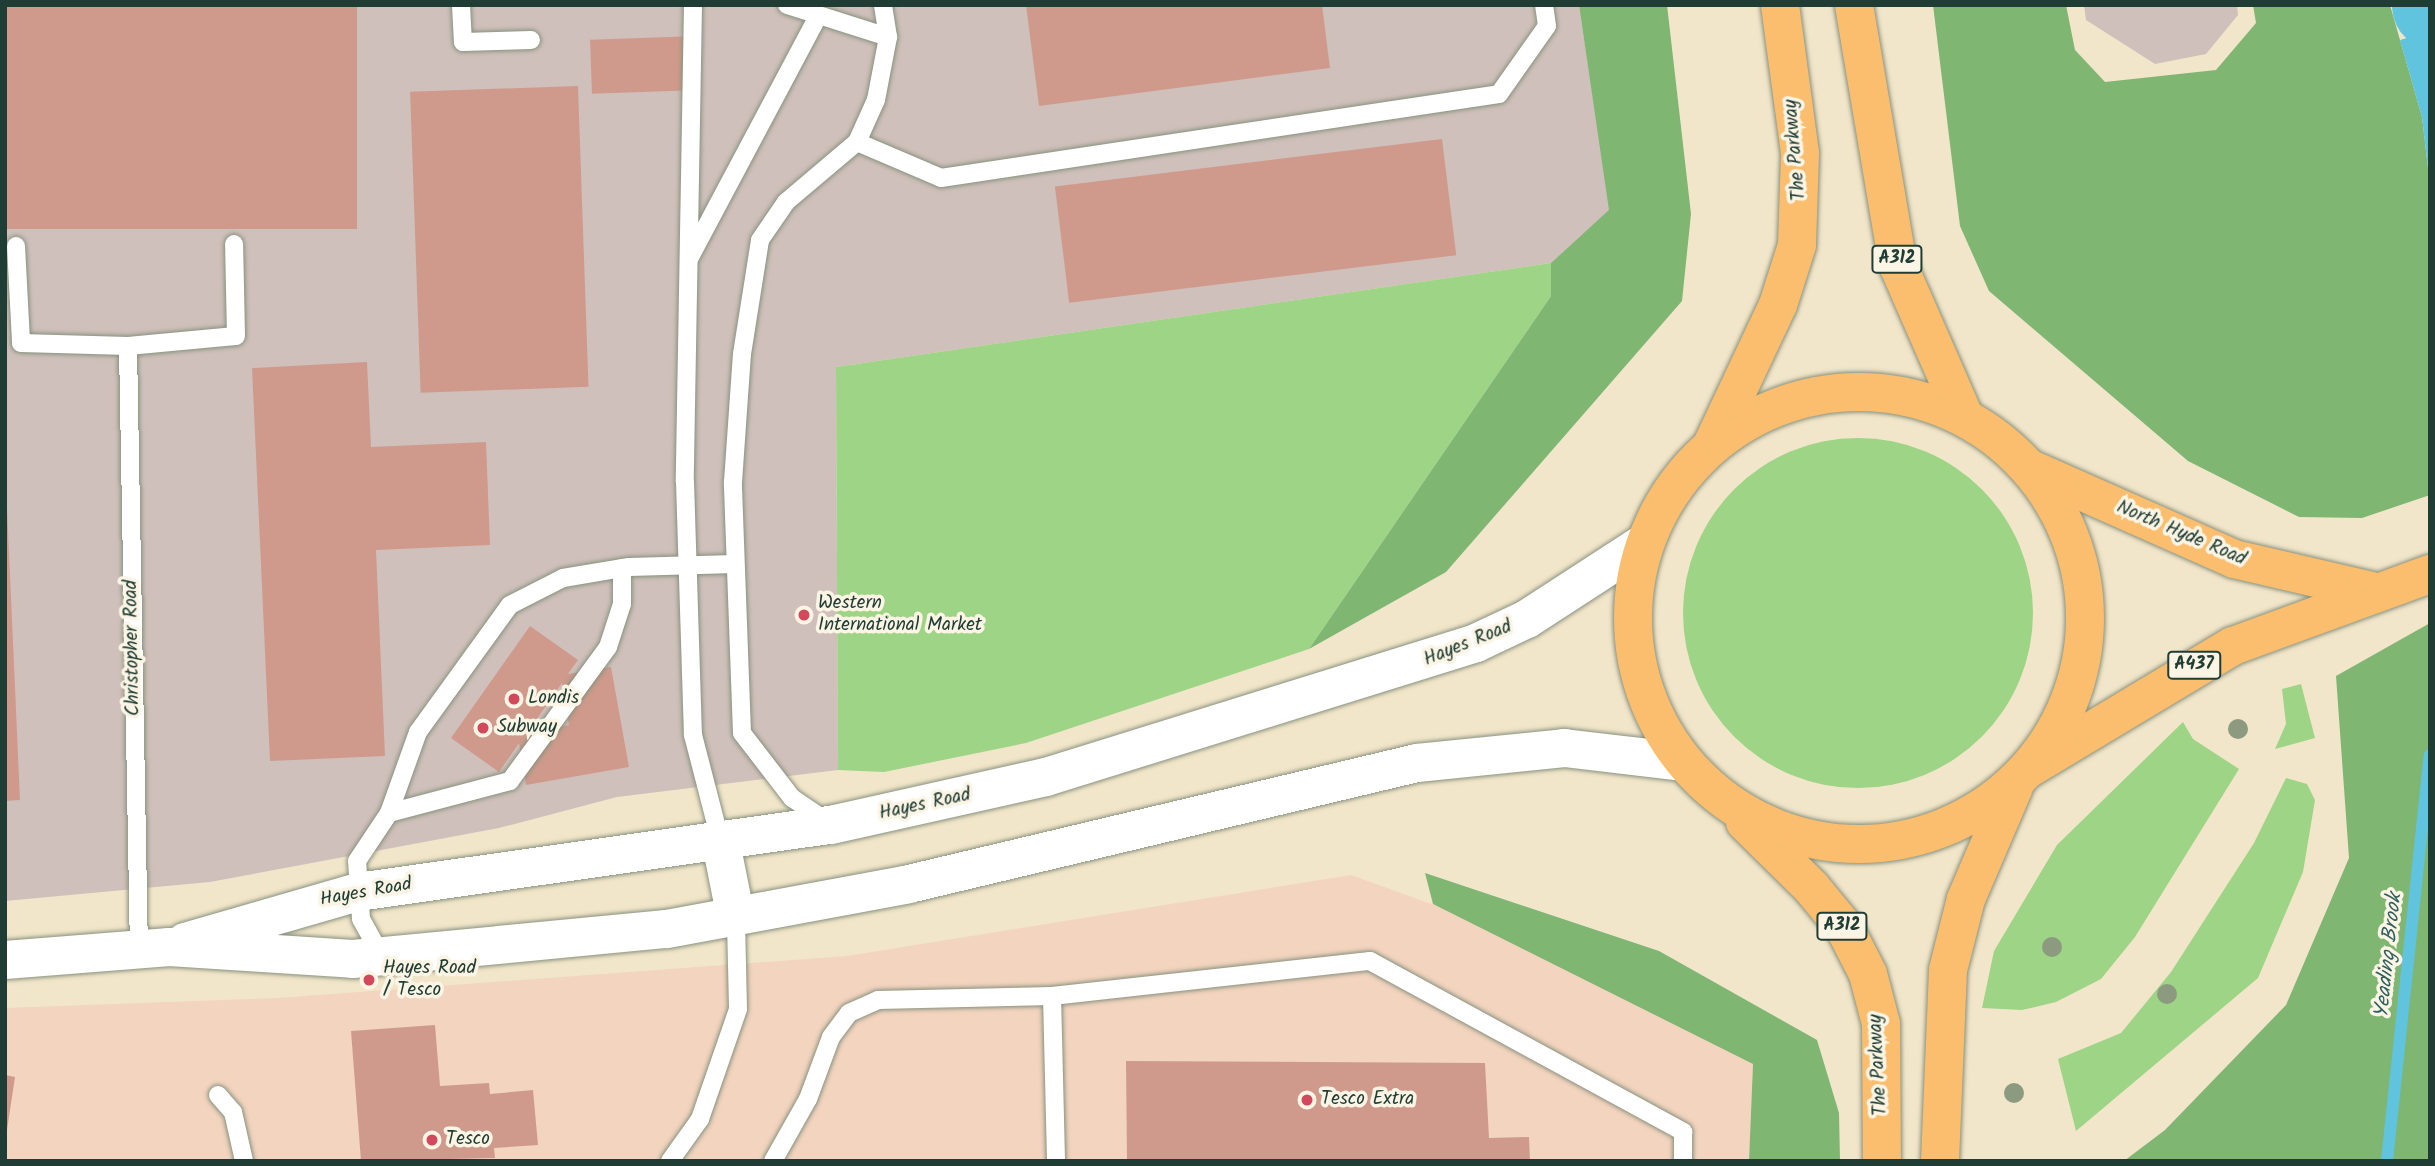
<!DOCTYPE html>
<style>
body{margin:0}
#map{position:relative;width:2435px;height:1166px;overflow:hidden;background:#f2e6ca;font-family:Kalam,sans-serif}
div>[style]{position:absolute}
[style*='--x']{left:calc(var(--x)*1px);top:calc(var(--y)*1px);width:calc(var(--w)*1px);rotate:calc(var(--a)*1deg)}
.built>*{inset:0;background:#f3d4bf}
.industrial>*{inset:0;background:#cfc0bb}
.green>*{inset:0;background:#9dd485}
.round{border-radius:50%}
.forest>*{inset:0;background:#7eb672}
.water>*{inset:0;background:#60c4de}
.stream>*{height:12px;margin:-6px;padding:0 6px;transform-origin:6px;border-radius:6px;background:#60c4de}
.river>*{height:75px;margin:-37.5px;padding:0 37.5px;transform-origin:37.5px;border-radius:37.5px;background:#60c4de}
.building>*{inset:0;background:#cf9a8c;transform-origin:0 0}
.roads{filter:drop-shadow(0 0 2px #88927f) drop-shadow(0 0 2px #88927f)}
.service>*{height:18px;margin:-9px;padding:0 9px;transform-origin:9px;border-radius:9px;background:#fff}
.tertiary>*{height:38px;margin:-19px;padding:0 19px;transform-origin:19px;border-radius:19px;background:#fff}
.primary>*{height:38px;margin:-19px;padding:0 19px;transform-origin:19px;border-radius:19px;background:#fbbd6e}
.trunk>*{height:38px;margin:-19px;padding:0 19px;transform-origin:19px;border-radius:19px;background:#fbbd6e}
.trunk>.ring{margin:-19px;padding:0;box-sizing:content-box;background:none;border:38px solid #fbbd6e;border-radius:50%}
.trees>*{width:20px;height:20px;margin:-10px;border-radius:50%;background:#8c9a80}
.dots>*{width:19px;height:19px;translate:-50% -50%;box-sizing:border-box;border:4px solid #fcf5e5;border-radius:50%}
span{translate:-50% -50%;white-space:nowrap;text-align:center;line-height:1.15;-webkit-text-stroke:7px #fcf5e5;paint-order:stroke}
.shield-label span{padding:2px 5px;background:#fcf5e5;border:2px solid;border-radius:5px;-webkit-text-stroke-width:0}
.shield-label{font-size:18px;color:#1f3d34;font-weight:700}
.street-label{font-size:19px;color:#1f3d34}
.poi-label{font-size:19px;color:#1f3d34}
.left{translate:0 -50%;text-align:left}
.water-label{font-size:21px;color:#2f5f5e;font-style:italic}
.frame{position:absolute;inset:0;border:7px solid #1f3d34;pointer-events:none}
</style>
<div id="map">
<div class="built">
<div style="clip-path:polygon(1351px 875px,1597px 964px,1753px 1064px,1749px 1161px,5px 1161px,5px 1008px,277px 998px,847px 956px)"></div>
</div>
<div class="industrial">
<div style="clip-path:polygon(5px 5px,1579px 5px,1610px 210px,1551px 263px,836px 367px,838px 770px,617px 797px,499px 828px,210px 882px,5px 901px)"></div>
<div style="clip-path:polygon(2084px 5px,2237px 5px,2238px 15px,2206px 54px,2155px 64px,2086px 20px)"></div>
</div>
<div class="green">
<div style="clip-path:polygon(1551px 263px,1551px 296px,1309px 649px,1026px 743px,884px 772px,838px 770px,836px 367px)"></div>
<div class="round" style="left:1683px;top:438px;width:350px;height:350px"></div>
<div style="clip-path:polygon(2301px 684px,2315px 738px,2275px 749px,2286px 724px,2282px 689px)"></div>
<div style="clip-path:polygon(2183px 722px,2193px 739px,2239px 769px,2135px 937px,2101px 979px,2056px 1002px,2022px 1010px,1982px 1008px,1994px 951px,2057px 845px)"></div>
<div style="clip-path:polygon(2286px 778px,2307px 784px,2315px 800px,2303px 872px,2258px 978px,2076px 1131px,2058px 1059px,2121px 1033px,2171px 972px,2254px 843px)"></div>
</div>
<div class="forest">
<div style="clip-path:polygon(1579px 5px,1667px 5px,1691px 214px,1682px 301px,1446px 572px,1309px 649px,1551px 296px,1551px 263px,1609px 210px)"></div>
<div style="clip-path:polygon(1933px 5px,2066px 5px,2075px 50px,2105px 82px,2216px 70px,2256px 23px,2253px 5px,2390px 5px,2422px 117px,2430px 185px,2430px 495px,2362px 518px,2299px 517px,2188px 461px,1989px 291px,1960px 226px)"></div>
<div style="clip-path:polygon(2430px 623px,2430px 1161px,2124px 1161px,2165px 1130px,2286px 1005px,2349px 858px,2336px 676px)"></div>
<div style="clip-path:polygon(1425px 873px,1659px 951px,1817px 1040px,1839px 1113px,1840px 1161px,1749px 1161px,1753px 1064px,1433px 904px)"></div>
</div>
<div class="water">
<div style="clip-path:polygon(2430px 31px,2430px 185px,2422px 117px,2400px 40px)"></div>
</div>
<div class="stream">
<div style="--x:2387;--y:1161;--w:408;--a:-84"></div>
</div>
<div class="river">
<div style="--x:2429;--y:5;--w:4;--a:76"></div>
</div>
<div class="building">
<div style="left:5px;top:5px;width:352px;height:224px"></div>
<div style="clip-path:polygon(1026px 5px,1322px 5px,1330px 68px,1039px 106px)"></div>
<div style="left:698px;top:36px;width:54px;height:108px;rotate:88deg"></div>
<div style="left:578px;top:86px;width:301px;height:168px;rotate:88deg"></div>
<div style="left:1442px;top:139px;width:117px;height:390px;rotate:83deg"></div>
<div style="clip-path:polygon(367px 362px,371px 447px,486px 442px,490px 545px,376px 550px,385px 756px,270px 761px,252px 368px)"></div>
<div style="clip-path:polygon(5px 462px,20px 800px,5px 801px)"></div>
<div style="clip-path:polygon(evenodd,530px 626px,578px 660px,568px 674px,611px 667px,629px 767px,526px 785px,519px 743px,499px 772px,451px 738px,530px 626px,562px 683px,569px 725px,527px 733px,562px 683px)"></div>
<div style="clip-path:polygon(435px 1025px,440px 1086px,489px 1083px,490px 1094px,533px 1090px,538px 1145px,494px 1148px,495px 1158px,361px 1161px,351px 1031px)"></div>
<div style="clip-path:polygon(1126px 1061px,1485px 1063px,1489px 1138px,1529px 1137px,1530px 1161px,1127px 1161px)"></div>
<div style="clip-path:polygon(5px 1075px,15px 1077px,7px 1130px,5px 1130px)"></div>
</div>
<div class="roads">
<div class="service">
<div style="--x:461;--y:5;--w:37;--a:87"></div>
<div style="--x:463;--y:42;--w:68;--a:-1.7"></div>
<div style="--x:693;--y:5;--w:477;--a:91"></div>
<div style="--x:685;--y:482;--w:253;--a:88.2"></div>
<div style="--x:693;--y:735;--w:112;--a:75.5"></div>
<div style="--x:787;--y:5;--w:106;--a:17.6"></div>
<div style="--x:857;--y:142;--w:91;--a:23.2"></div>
<div style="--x:941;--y:178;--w:564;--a:-8.56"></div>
<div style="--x:1499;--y:94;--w:83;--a:-54.8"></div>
<div style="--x:1547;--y:26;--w:21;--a:-98"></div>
<div style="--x:16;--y:246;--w:97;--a:87"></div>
<div style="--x:21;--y:343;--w:107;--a:1.6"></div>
<div style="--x:128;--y:346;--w:108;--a:-5.3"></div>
<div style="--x:236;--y:336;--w:92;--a:-91.2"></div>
<div style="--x:690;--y:257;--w:273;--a:-62"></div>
<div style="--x:128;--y:346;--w:604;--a:88.96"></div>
<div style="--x:389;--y:813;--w:125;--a:-14.8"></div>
<div style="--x:510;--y:781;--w:166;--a:-53.8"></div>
<div style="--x:608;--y:647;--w:45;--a:-72"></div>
<div style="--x:622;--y:604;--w:36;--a:-90"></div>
<div style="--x:826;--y:821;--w:41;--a:-145.9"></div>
<div style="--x:792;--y:798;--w:82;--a:-127.6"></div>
<div style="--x:742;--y:733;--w:251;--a:-92.1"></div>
<div style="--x:733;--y:482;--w:128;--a:-86"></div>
<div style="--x:742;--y:354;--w:115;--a:-81"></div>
<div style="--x:760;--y:240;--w:46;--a:-55.6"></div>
<div style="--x:786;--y:202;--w:93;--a:-40.2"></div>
<div style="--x:857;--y:142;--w:46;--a:-65.7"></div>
<div style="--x:876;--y:100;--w:64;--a:-79.2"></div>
<div style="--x:888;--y:37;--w:32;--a:-99"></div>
<div style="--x:382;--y:957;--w:43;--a:-118.9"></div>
<div style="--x:361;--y:919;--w:58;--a:-93.9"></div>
<div style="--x:357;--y:861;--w:58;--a:-56.3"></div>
<div style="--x:389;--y:813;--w:86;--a:-70.3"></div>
<div style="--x:418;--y:732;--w:157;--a:-54.1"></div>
<div style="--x:510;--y:605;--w:59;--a:-27"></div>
<div style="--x:563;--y:578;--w:67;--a:-9.5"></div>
<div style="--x:629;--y:567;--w:106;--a:-1.6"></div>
<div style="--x:1052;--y:996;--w:165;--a:88.6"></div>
<div style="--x:218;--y:1095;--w:23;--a:49"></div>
<div style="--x:233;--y:1112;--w:50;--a:77.3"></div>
<div style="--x:670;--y:1161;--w:52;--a:-54.5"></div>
<div style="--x:700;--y:1119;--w:116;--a:-70.9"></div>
<div style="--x:738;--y:1009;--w:91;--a:-91.3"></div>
<div style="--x:773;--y:1161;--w:71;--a:-60.6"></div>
<div style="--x:808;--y:1099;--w:66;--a:-69.6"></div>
<div style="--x:831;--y:1037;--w:30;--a:-53"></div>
<div style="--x:849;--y:1013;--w:32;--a:-24"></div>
<div style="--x:878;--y:1000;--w:174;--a:-1.3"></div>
<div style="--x:1052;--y:996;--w:320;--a:-6.3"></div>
<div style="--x:1370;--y:961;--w:357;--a:28.6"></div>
<div style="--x:1683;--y:1132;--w:29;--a:90"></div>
</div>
<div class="tertiary">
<div style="--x:721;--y:843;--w:76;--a:78.7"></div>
<div style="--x:185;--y:942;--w:180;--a:-16.1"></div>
<div style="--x:358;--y:892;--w:478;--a:-8.1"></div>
<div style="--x:831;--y:825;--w:220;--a:-12.6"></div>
<div style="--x:1046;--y:777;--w:450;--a:-17.3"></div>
<div style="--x:1476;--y:643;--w:56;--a:-25.2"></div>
<div style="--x:1527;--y:619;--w:140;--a:-33"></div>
<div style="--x:5;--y:960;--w:165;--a:-4.5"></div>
<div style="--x:169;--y:947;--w:184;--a:3.7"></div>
<div style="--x:353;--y:959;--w:315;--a:-5.5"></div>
<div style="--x:667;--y:929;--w:246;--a:-10.5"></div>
<div style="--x:909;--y:884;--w:522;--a:-13.4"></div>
<div style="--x:1417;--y:763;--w:148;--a:-5.8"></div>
<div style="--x:1564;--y:748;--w:121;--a:6.7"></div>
</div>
<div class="primary">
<div style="--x:2031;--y:469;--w:222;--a:23.9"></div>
<div style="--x:2234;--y:559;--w:146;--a:13.1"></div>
<div style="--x:2028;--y:769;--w:239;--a:-31"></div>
<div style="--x:2233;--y:646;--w:210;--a:-20.1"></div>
</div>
<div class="trunk">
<div style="--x:1854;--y:5;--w:264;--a:80.4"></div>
<div style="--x:1898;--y:265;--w:165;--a:66.4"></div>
<div class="ring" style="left:1633px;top:392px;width:414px;height:414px"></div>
<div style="--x:1712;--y:445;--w:155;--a:-64.8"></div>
<div style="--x:1778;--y:305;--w:63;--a:-72.4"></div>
<div style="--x:1797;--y:245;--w:92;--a:-88.1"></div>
<div style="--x:1800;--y:153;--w:149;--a:-97.7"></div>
<div style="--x:1745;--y:822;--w:93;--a:44.6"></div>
<div style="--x:1811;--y:887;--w:52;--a:50.5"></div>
<div style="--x:1844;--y:927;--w:53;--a:62.9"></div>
<div style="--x:1868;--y:974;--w:52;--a:75.4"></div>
<div style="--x:1881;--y:1024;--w:137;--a:89.6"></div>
<div style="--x:1940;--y:1161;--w:191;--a:-87.6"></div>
<div style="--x:1948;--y:970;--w:73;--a:-75.8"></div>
<div style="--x:1966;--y:899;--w:122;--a:-66.8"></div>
</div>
</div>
<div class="trees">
<div style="left:2238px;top:729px"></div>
<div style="left:2052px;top:947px"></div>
<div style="left:2167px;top:994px"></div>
<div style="left:2014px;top:1093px"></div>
</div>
<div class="dots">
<div style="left:804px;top:615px;background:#d1495b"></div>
<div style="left:514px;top:699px;background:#d1495b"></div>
<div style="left:483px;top:728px;background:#d1495b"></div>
<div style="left:369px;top:980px;background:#d1495b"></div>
<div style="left:1307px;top:1100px;background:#d1495b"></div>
<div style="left:432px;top:1140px;background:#d1495b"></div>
</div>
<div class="shield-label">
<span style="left:1897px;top:259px">A312</span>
<span style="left:2194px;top:665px">A437</span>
<span style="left:1842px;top:926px">A312</span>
</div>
<div class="street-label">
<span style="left:1796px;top:150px;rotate:-95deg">The Parkway</span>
<span style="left:2181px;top:534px;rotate:23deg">North Hyde Road</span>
<span style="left:1468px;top:644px;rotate:-22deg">Hayes Road</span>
<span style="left:133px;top:648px;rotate:-91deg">Christopher Road</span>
<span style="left:925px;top:805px;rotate:-12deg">Hayes Road</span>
<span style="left:366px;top:893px;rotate:-10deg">Hayes Road</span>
<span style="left:1879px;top:1065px;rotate:-93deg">The Parkway</span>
</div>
<div class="poi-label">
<span class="left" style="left:818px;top:615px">Western<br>International Market</span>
<span class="left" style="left:528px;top:699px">Londis</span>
<span class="left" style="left:497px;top:728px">Subway</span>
<span class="left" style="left:383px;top:980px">Hayes Road<br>/ Tesco</span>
<span class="left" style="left:1321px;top:1100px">Tesco Extra</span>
<span class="left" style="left:446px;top:1140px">Tesco</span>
</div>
<div class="water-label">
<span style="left:2389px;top:956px;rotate:-84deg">Yeading Brook</span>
</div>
<div class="frame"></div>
</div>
